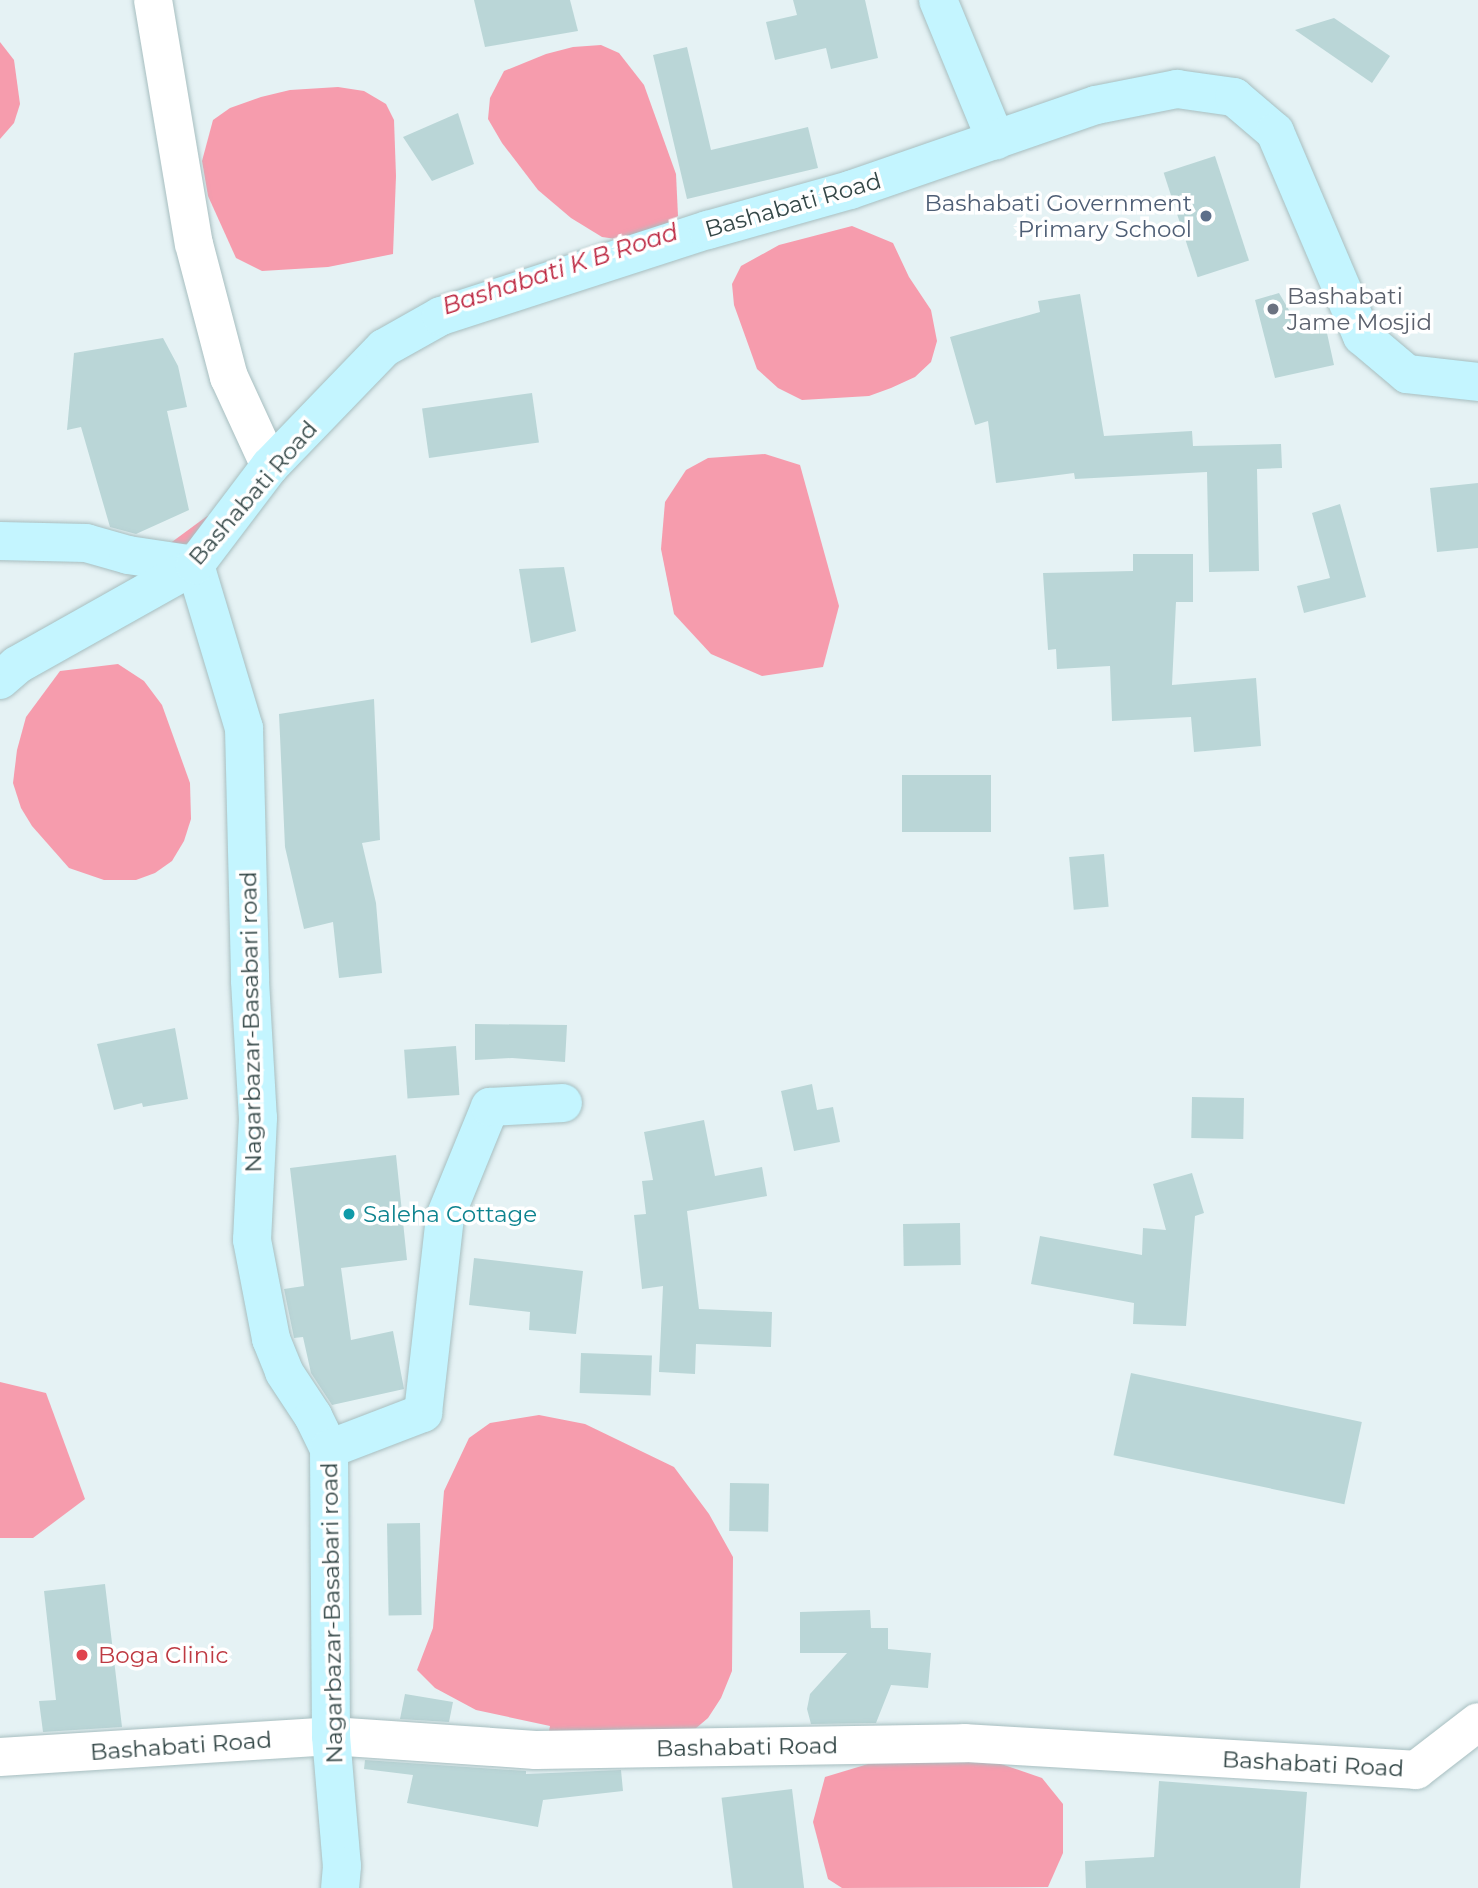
<!DOCTYPE html>
<style>
body{margin:0}
#map{position:relative;width:1478px;height:1888px;overflow:hidden;background:#e5f2f4;font-family:Montserrat,sans-serif}
div>[style]{position:absolute}
[style*='--x']{left:calc(var(--x)*1px);top:calc(var(--y)*1px);width:calc(var(--w)*1px);rotate:calc(var(--a)*1deg)}
.water>*{inset:0;background:#f69cad}
.stream>*{height:10px;margin:-5px;padding:0 5px;transform-origin:5px;border-radius:5px;background:#f69cad}
.building>*{inset:0;background:#bad6d7;transform-origin:0 0}
.roads{filter:drop-shadow(0 0 2px #a7bec0) drop-shadow(0 0 2px #a7bec0)}
.street>*{height:38px;margin:-19px;padding:0 19px;transform-origin:19px;border-radius:19px;background:#fff}
.secondary>*{height:38px;margin:-19px;padding:0 19px;transform-origin:19px;border-radius:19px;background:#c4f5ff}
.dots>*{width:19px;height:19px;translate:-50% -50%;box-sizing:border-box;border:4px solid #fff;border-radius:50%}
span{translate:-50% -50%;white-space:nowrap;text-align:center;line-height:1.15;-webkit-text-stroke:7px #fff;paint-order:stroke}
.service-label{font-size:23px;color:#4e5e75}
.right{translate:-100% -50%;text-align:right}
.street-label{font-size:23px;color:#344747}
.worship-label{font-size:23px;color:#5b616d}
.left{translate:0 -50%;text-align:left}
.culture-label{font-size:23px;color:#0d838f}
.health-label{font-size:23px;color:#be3a42}
.water-label{font-size:24px;color:#bb253f;font-style:italic}
</style>
<div id="map">
<div class="water">
<div style="clip-path:polygon(0 42px,14px 60px,20px 104px,14px 123px,0 139px)"></div>
<div style="clip-path:polygon(601px 45px,619px 53px,644px 85px,676px 174px,678px 216px,650px 235px,623px 240px,602px 237px,571px 218px,538px 190px,502px 143px,488px 119px,490px 98px,504px 71px,546px 54px,573px 47px)"></div>
<div style="clip-path:polygon(338px 87px,364px 91px,386px 104px,394px 120px,396px 176px,393px 254px,328px 267px,262px 271px,236px 258px,208px 196px,202px 161px,213px 120px,230px 108px,261px 97px,290px 90px)"></div>
<div style="clip-path:polygon(852px 226px,893px 243px,909px 277px,931px 310px,937px 341px,931px 362px,915px 377px,891px 388px,869px 396px,802px 400px,778px 388px,757px 369px,734px 305px,732px 284px,741px 266px,779px 245px)"></div>
<div style="clip-path:polygon(765px 454px,800px 465px,839px 606px,823px 667px,762px 676px,711px 654px,674px 614px,661px 549px,665px 502px,686px 470px,708px 458px)"></div>
<div style="clip-path:polygon(118px 664px,144px 681px,162px 705px,190px 783px,191px 819px,184px 841px,172px 861px,155px 873px,136px 880px,104px 880px,69px 868px,32px 826px,21px 808px,13px 783px,17px 750px,26px 717px,60px 671px)"></div>
<div style="clip-path:polygon(0 1382px,46px 1393px,85px 1499px,33px 1538px,0 1538px)"></div>
<div style="clip-path:polygon(539px 1415px,585px 1424px,674px 1467px,709px 1514px,733px 1557px,732px 1671px,721px 1698px,708px 1718px,688px 1735px,545px 1751px,550px 1726px,476px 1710px,435px 1688px,417px 1670px,433px 1628px,444px 1491px,469px 1438px,490px 1423px)"></div>
<div style="clip-path:polygon(972px 1754px,1042px 1778px,1063px 1804px,1063px 1853px,1048px 1887px,842px 1888px,828px 1879px,813px 1822px,825px 1777px,878px 1761px)"></div>
</div>
<div class="stream">
<div style="--x:168;--y:551;--w:51;--a:-36.2"></div>
</div>
<div class="building">
<div style="clip-path:polygon(474px 0,570px 0,578px 31px,485px 47px)"></div>
<div style="clip-path:polygon(793px 0,865px 0,878px 58px,831px 69px,826px 48px,775px 60px,766px 22px,797px 15px)"></div>
<div style="clip-path:polygon(1334px 18px,1390px 56px,1372px 83px,1295px 30px)"></div>
<div style="clip-path:polygon(687px 47px,711px 150px,808px 127px,818px 168px,687px 199px,653px 55px)"></div>
<div style="clip-path:polygon(458px 113px,474px 164px,432px 181px,403px 137px)"></div>
<div style="left:1215px;top:156px;width:110px;height:54px;rotate:72deg"></div>
<div style="clip-path:polygon(1279px 293px,1300px 329px,1325px 324px,1334px 365px,1275px 378px,1255px 300px)"></div>
<div style="clip-path:polygon(1080px 294px,1104px 436px,1192px 431px,1193px 446px,1281px 444px,1282px 468px,1257px 469px,1259px 571px,1209px 572px,1207px 472px,1075px 479px,1074px 473px,996px 483px,988px 421px,975px 425px,950px 337px,1040px 312px,1038px 301px)"></div>
<div style="clip-path:polygon(163px 338px,178px 366px,187px 407px,167px 411px,189px 510px,136px 534px,110px 527px,81px 427px,67px 430px,74px 353px)"></div>
<div style="left:532px;top:393px;width:50px;height:111px;rotate:82deg"></div>
<div style="clip-path:polygon(1478px 483px,1478px 548px,1437px 552px,1430px 488px)"></div>
<div style="clip-path:polygon(1340px 504px,1366px 597px,1304px 613px,1297px 586px,1330px 578px,1312px 513px)"></div>
<div style="clip-path:polygon(1133px 554px,1193px 554px,1193px 602px,1176px 602px,1172px 685px,1256px 678px,1261px 746px,1194px 752px,1191px 717px,1112px 721px,1110px 666px,1057px 669px,1056px 649px,1048px 650px,1043px 573px,1133px 571px)"></div>
<div style="clip-path:polygon(564px 567px,576px 631px,531px 643px,519px 569px)"></div>
<div style="clip-path:polygon(374px 699px,380px 840px,362px 843px,376px 903px,382px 973px,339px 978px,333px 922px,304px 929px,285px 847px,279px 714px)"></div>
<div style="left:991px;top:775px;width:57px;height:89px;rotate:90deg"></div>
<div style="left:1104px;top:854px;width:53px;height:35px;rotate:85deg"></div>
<div style="clip-path:polygon(475px 1024px,567px 1025px,565px 1062px,512px 1058px,475px 1060px)"></div>
<div style="clip-path:polygon(175px 1028px,188px 1099px,143px 1107px,142px 1103px,114px 1110px,97px 1044px)"></div>
<div style="left:456px;top:1046px;width:49px;height:52px;rotate:86deg"></div>
<div style="clip-path:polygon(812px 1084px,817px 1110px,833px 1107px,840px 1142px,794px 1151px,781px 1091px)"></div>
<div style="left:1192px;top:1097px;width:52px;height:41px;rotate:1deg"></div>
<div style="clip-path:polygon(704px 1120px,715px 1176px,762px 1167px,767px 1196px,687px 1211px,699px 1309px,772px 1312px,771px 1347px,696px 1344px,695px 1374px,659px 1372px,663px 1286px,642px 1289px,634px 1215px,646px 1214px,642px 1181px,653px 1180px,644px 1132px)"></div>
<div style="clip-path:polygon(396px 1155px,407px 1260px,341px 1268px,351px 1340px,393px 1331px,404px 1389px,332px 1405px,311px 1373px,303px 1337px,294px 1338px,284px 1289px,304px 1286px,290px 1168px)"></div>
<div style="clip-path:polygon(1192px 1173px,1204px 1213px,1195px 1216px,1186px 1326px,1133px 1324px,1134px 1303px,1031px 1284px,1040px 1236px,1142px 1255px,1143px 1228px,1166px 1230px,1153px 1184px)"></div>
<div style="left:960px;top:1223px;width:42px;height:57px;rotate:89deg"></div>
<div style="clip-path:polygon(474px 1258px,583px 1271px,576px 1334px,529px 1330px,530px 1312px,469px 1305px)"></div>
<div style="left:581px;top:1353px;width:71px;height:40px;rotate:2deg"></div>
<div style="left:1131px;top:1373px;width:236px;height:84px;rotate:12deg"></div>
<div style="left:730px;top:1483px;width:39px;height:48px;rotate:1deg"></div>
<div style="left:420px;top:1523px;width:92px;height:33px;rotate:89deg"></div>
<div style="clip-path:polygon(105px 1584px,122px 1727px,43px 1732px,39px 1701px,56px 1700px,44px 1591px)"></div>
<div style="clip-path:polygon(870px 1610px,871px 1628px,888px 1628px,888px 1649px,931px 1653px,928px 1688px,891px 1685px,876px 1723px,811px 1724px,807px 1709px,810px 1694px,847px 1653px,800px 1653px,800px 1612px)"></div>
<div style="clip-path:polygon(405px 1694px,453px 1702px,449px 1722px,400px 1719px)"></div>
<div style="clip-path:polygon(365px 1760px,526px 1771px,526px 1774px,621px 1770px,623px 1791px,543px 1800px,538px 1827px,407px 1803px,413px 1775px,364px 1769px)"></div>
<div style="clip-path:polygon(1159px 1781px,1307px 1792px,1300px 1888px,1086px 1888px,1085px 1861px,1154px 1857px)"></div>
<div style="left:792px;top:1789px;width:100px;height:71px;rotate:83deg"></div>
</div>
<div class="roads">
<div class="street">
<div style="--x:153;--y:0;--w:247;--a:80.5"></div>
<div style="--x:194;--y:244;--w:138;--a:75.3"></div>
<div style="--x:229;--y:377;--w:98;--a:65.3"></div>
<div style="--x:0;--y:1757;--w:332;--a:-3.6"></div>
<div style="--x:331;--y:1736;--w:205;--a:3.9"></div>
<div style="--x:536;--y:1750;--w:429;--a:-0.9"></div>
<div style="--x:965;--y:1743;--w:452;--a:3.4"></div>
<div style="--x:1416;--y:1770;--w:78;--a:-37.7"></div>
</div>
<div class="secondary">
<div style="--x:938;--y:0;--w:152;--a:67.6"></div>
<div style="--x:0;--y:541;--w:86;--a:1.3"></div>
<div style="--x:86;--y:543;--w:44;--a:15.9"></div>
<div style="--x:128;--y:555;--w:68;--a:8.5"></div>
<div style="--x:195;--y:565;--w:170;--a:73.3"></div>
<div style="--x:244;--y:728;--w:253;--a:88.6"></div>
<div style="--x:250;--y:981;--w:137;--a:86.7"></div>
<div style="--x:258;--y:1118;--w:122;--a:92.8"></div>
<div style="--x:252;--y:1240;--w:101;--a:79.1"></div>
<div style="--x:271;--y:1339;--w:35;--a:68"></div>
<div style="--x:284;--y:1372;--w:53;--a:56.6"></div>
<div style="--x:313;--y:1416;--w:37;--a:64"></div>
<div style="--x:329;--y:1449;--w:287;--a:89.6"></div>
<div style="--x:331;--y:1736;--w:130;--a:85.2"></div>
<div style="--x:342;--y:1866;--w:22;--a:95"></div>
<div style="--x:0;--y:680;--w:23;--a:-41"></div>
<div style="--x:17;--y:665;--w:204;--a:-29.3"></div>
<div style="--x:195;--y:565;--w:124;--a:-52.9"></div>
<div style="--x:270;--y:466;--w:164;--a:-46"></div>
<div style="--x:384;--y:348;--w:65;--a:-29.3"></div>
<div style="--x:441;--y:316;--w:281;--a:-17.9"></div>
<div style="--x:708;--y:230;--w:148;--a:-15.7"></div>
<div style="--x:850;--y:190;--w:260;--a:-19.1"></div>
<div style="--x:1096;--y:105;--w:83;--a:-11.2"></div>
<div style="--x:1177;--y:89;--w:58;--a:8"></div>
<div style="--x:1234;--y:97;--w:54;--a:40.5"></div>
<div style="--x:1275;--y:132;--w:222;--a:66.9"></div>
<div style="--x:1362;--y:336;--w:59;--a:40.2"></div>
<div style="--x:1407;--y:374;--w:71;--a:6.4"></div>
<div style="--x:329;--y:1449;--w:101;--a:-21"></div>
<div style="--x:423;--y:1413;--w:197;--a:-83.6"></div>
<div style="--x:445;--y:1217;--w:119;--a:-67.8"></div>
<div style="--x:490;--y:1107;--w:73;--a:-3.1"></div>
</div>
</div>
<div class="dots">
<div style="left:1206px;top:216px;background:#5c6f8a"></div>
<div style="left:1273px;top:309px;background:#6b7280"></div>
<div style="left:349px;top:1214px;background:#0f9aa8"></div>
<div style="left:82px;top:1655px;background:#e0444e"></div>
</div>
<div class="service-label">
<span class="right" style="left:1192px;top:216px">Bashabati Government<br>Primary School</span>
</div>
<div class="street-label">
<span style="left:793px;top:205px;rotate:-16deg">Bashabati Road</span>
<span style="left:253px;top:493px;rotate:-49deg">Bashabati Road</span>
<span style="left:251px;top:1022px;rotate:-91deg">Nagarbazar-Basabari road</span>
<span style="left:332px;top:1613px;rotate:-91deg">Nagarbazar-Basabari road</span>
<span style="left:181px;top:1746px;rotate:-4deg">Bashabati Road</span>
<span style="left:747px;top:1747px;rotate:-1deg">Bashabati Road</span>
<span style="left:1313px;top:1764px;rotate:3deg">Bashabati Road</span>
</div>
<div class="worship-label">
<span class="left" style="left:1287px;top:309px">Bashabati<br>Jame Mosjid</span>
</div>
<div class="culture-label">
<span class="left" style="left:363px;top:1214px">Saleha Cottage</span>
</div>
<div class="health-label">
<span class="left" style="left:98px;top:1655px">Boga Clinic</span>
</div>
<div class="water-label">
<span style="left:560px;top:269px;rotate:-18deg">Bashabati K B Road</span>
</div>
</div>
